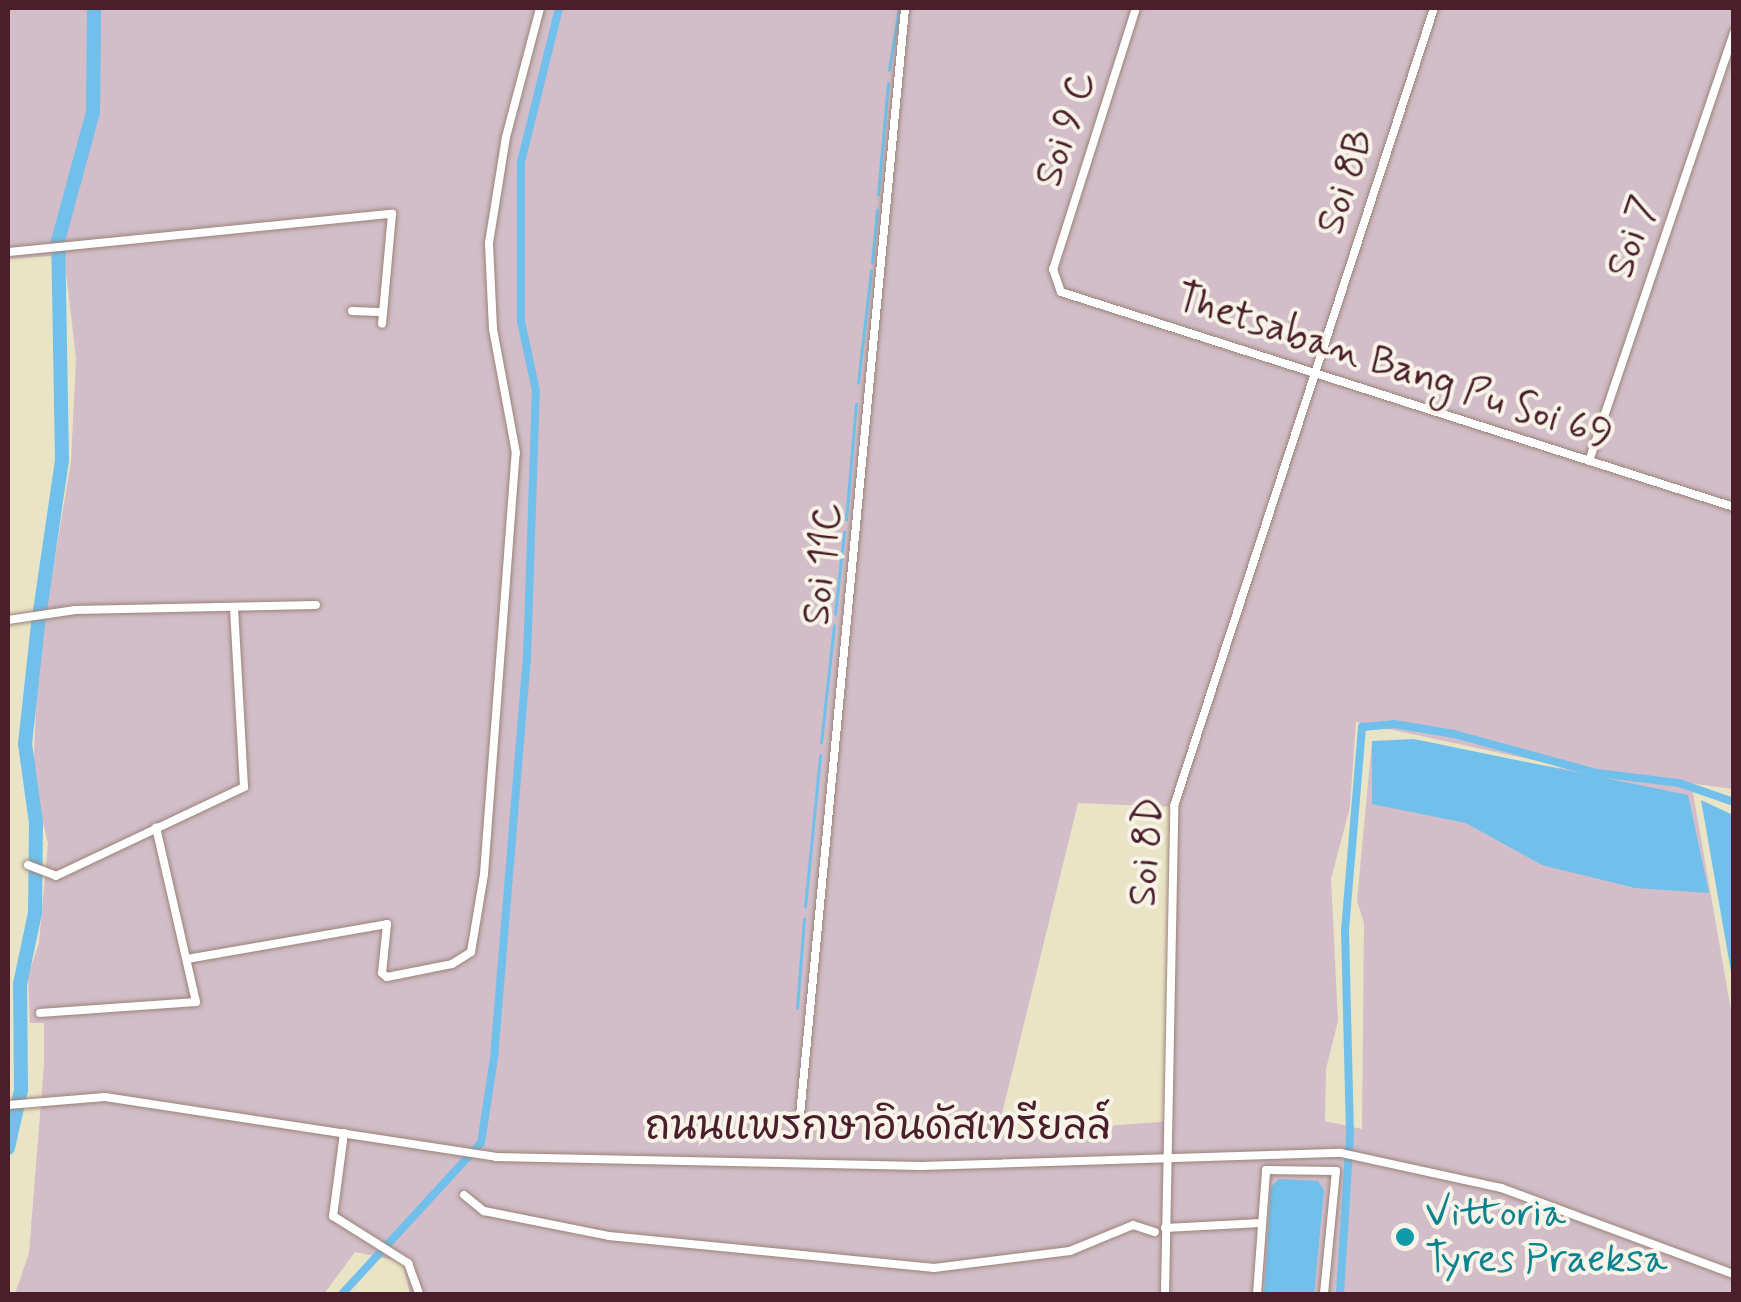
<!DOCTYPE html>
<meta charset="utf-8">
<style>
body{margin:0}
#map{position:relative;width:1741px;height:1302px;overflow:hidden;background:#eae4c6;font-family:Mynerve,"Playpen Sans Thai",sans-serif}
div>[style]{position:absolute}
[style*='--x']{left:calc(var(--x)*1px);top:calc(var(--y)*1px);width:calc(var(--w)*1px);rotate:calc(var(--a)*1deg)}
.industrial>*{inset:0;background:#d2bdc8}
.water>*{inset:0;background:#70c0eb}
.stream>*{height:2.5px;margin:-1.25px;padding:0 1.25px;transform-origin:1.25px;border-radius:1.25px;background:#70c0eb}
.canal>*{height:8px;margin:-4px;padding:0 4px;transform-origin:4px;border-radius:4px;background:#70c0eb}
.river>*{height:14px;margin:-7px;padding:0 7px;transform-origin:7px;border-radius:7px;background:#70c0eb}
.roads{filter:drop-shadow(0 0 2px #9a8278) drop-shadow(0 0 2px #9a8278)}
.minor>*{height:8px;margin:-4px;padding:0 4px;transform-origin:4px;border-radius:4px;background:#fff}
.dots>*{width:28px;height:28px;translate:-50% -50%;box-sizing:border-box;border:5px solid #f7f3e8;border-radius:50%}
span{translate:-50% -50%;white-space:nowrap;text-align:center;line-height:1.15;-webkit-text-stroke:8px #f7f3e8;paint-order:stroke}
.street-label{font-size:40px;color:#4a1f2b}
.culture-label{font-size:40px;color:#0d838f}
.left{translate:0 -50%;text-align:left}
.frame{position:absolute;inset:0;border:10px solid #4a1f2b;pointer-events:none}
</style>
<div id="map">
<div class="industrial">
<div style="clip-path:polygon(evenodd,8px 8px,1733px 8px,1733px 789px,1556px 765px,1356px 722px,1350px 807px,1331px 879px,1338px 1021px,1326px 1069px,1325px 1121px,1362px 1129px,1364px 923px,1357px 901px,1372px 741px,1692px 787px,1733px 1022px,1733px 1294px,410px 1294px,403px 1262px,355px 1252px,324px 1294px,15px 1294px,29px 1253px,44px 1064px,44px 1023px,30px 1023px,28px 976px,39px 943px,48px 844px,33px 777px,38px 661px,71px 461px,76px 358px,64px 255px,8px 259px,8px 8px,1078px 803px,1176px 807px,1173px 1121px,997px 1134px,1078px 803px)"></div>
</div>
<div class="water">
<div style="clip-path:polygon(1414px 739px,1688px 795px,1709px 893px,1635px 888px,1542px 865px,1466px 823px,1372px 804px,1372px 741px)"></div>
<div style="clip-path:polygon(1701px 800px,1733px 815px,1733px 983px)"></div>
<div style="clip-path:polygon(1279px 1179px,1318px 1181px,1324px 1190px,1314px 1294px,1264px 1294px,1271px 1187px)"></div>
</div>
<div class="stream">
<div style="--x:889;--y:70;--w:63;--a:-80.8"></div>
<div style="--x:878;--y:195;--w:112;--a:-84.9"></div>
<div style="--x:872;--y:263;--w:53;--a:-84.6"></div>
<div style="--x:858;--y:383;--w:113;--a:-83.4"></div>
<div style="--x:846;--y:520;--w:116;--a:-85.1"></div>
<div style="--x:835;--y:614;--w:82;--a:-83.7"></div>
<div style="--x:821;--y:743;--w:118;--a:-83.7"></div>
<div style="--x:805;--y:907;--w:152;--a:-84.3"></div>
<div style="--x:797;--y:1008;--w:89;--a:-85.5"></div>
</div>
<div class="canal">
<div style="--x:342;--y:1294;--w:205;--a:-47.4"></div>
<div style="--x:481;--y:1143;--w:86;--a:-81.3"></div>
<div style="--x:494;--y:1058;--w:400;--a:-85.3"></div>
<div style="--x:527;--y:659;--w:268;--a:-88.1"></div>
<div style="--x:536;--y:391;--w:72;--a:-102.1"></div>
<div style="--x:521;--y:321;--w:159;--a:-90"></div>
<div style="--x:521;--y:162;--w:159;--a:-76.1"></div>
<div style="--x:1340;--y:1294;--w:160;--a:-86.4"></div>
<div style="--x:1350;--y:1134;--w:204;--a:-91.4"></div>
<div style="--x:1345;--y:930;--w:204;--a:-85.2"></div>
<div style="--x:1362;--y:727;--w:32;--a:-5"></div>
<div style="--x:1394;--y:724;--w:61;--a:9.5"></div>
<div style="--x:1454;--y:734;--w:148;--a:15.3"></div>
<div style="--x:1597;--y:773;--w:83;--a:7"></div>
<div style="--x:1679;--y:783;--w:58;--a:19.1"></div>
</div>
<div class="river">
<div style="--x:40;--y:611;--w:153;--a:-81.7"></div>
<div style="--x:62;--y:460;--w:219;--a:-91"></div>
<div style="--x:58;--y:241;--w:134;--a:-74.8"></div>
<div style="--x:93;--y:112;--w:104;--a:-89.4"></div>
<div style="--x:8;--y:1148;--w:59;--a:-77.4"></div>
<div style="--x:21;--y:1090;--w:106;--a:-90.5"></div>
<div style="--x:20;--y:984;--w:73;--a:-78.1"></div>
<div style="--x:35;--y:913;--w:90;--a:-89.4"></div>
<div style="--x:36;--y:823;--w:80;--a:-97.9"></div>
<div style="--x:25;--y:744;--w:129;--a:-83.8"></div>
</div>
<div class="roads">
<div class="minor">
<div style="--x:1136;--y:8;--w:274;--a:107.6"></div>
<div style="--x:1053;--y:269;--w:24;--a:71"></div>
<div style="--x:1061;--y:292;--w:707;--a:17.72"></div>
<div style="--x:8;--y:252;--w:386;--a:-5.7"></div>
<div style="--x:392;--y:214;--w:110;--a:95.2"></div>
<div style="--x:352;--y:311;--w:28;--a:2"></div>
<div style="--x:1589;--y:461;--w:453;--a:-71.3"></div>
<div style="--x:8;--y:620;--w:68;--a:-8.5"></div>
<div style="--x:75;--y:610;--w:241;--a:-1.2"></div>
<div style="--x:28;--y:865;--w:30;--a:21"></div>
<div style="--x:56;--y:876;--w:208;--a:-25.3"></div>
<div style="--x:244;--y:787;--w:179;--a:-93.2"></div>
<div style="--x:187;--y:959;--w:203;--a:-9.9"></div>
<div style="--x:387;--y:924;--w:49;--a:95.8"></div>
<div style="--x:382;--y:973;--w:6;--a:39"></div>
<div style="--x:387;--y:977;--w:66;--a:-11.3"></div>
<div style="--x:452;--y:964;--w:22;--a:-32"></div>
<div style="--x:471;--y:952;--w:79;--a:-80.5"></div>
<div style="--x:484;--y:874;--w:422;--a:-85.7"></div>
<div style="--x:516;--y:453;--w:126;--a:-100.5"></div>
<div style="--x:493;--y:329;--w:86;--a:-92.7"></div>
<div style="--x:489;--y:243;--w:107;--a:-80.9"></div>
<div style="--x:506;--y:137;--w:133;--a:-75.2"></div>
<div style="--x:40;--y:1013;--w:156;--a:-4"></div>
<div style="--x:196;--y:1002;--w:179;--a:-102.9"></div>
<div style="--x:8;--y:1105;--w:97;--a:-4.7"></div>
<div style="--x:105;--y:1097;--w:396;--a:8.7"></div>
<div style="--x:496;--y:1157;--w:425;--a:1.2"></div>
<div style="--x:921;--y:1166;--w:420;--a:-1.8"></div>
<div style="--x:1341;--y:1153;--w:164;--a:12.3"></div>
<div style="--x:1501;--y:1188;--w:248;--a:20.3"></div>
<div style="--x:799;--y:1126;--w:1123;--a:-84.58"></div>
<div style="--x:344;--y:1133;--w:84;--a:97.5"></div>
<div style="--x:333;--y:1216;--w:89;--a:32.1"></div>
<div style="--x:408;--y:1263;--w:33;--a:70"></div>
<div style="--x:464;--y:1195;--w:26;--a:39"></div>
<div style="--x:484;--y:1211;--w:127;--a:11.3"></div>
<div style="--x:609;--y:1236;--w:327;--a:5.6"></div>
<div style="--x:934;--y:1268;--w:137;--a:-7.1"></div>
<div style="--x:1070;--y:1251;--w:68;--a:-22.4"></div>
<div style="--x:1133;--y:1225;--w:23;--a:18"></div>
<div style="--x:1165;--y:1228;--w:96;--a:-3"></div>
<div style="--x:1165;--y:1294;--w:488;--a:-88.9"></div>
<div style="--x:1174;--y:806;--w:839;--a:-71.95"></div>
<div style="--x:1257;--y:1294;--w:124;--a:-85.8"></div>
<div style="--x:1266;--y:1170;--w:70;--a:0.8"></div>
<div style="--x:1336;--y:1171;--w:124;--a:95.6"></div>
</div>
</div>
<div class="dots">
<div style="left:1405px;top:1237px;background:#0f9aa8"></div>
</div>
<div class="street-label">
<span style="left:1066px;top:129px;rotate:-72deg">Soi 9 C</span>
<span style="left:1346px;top:182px;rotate:-72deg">Soi 8B</span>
<span style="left:1633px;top:237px;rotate:-71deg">Soi 7</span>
<span style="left:1394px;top:367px;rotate:18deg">Thetsaban Bang Pu Soi 69</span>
<span style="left:823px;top:564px;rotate:-84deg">Soi 11C</span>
<span style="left:1147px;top:852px;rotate:-86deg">Soi 8D</span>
<span style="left:878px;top:1128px">ถนนแพรกษาอินดัสเทรียลล์</span>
</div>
<div class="culture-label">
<span class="left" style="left:1425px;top:1237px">Vittoria<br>Tyres Praeksa</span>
</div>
<div class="frame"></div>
</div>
